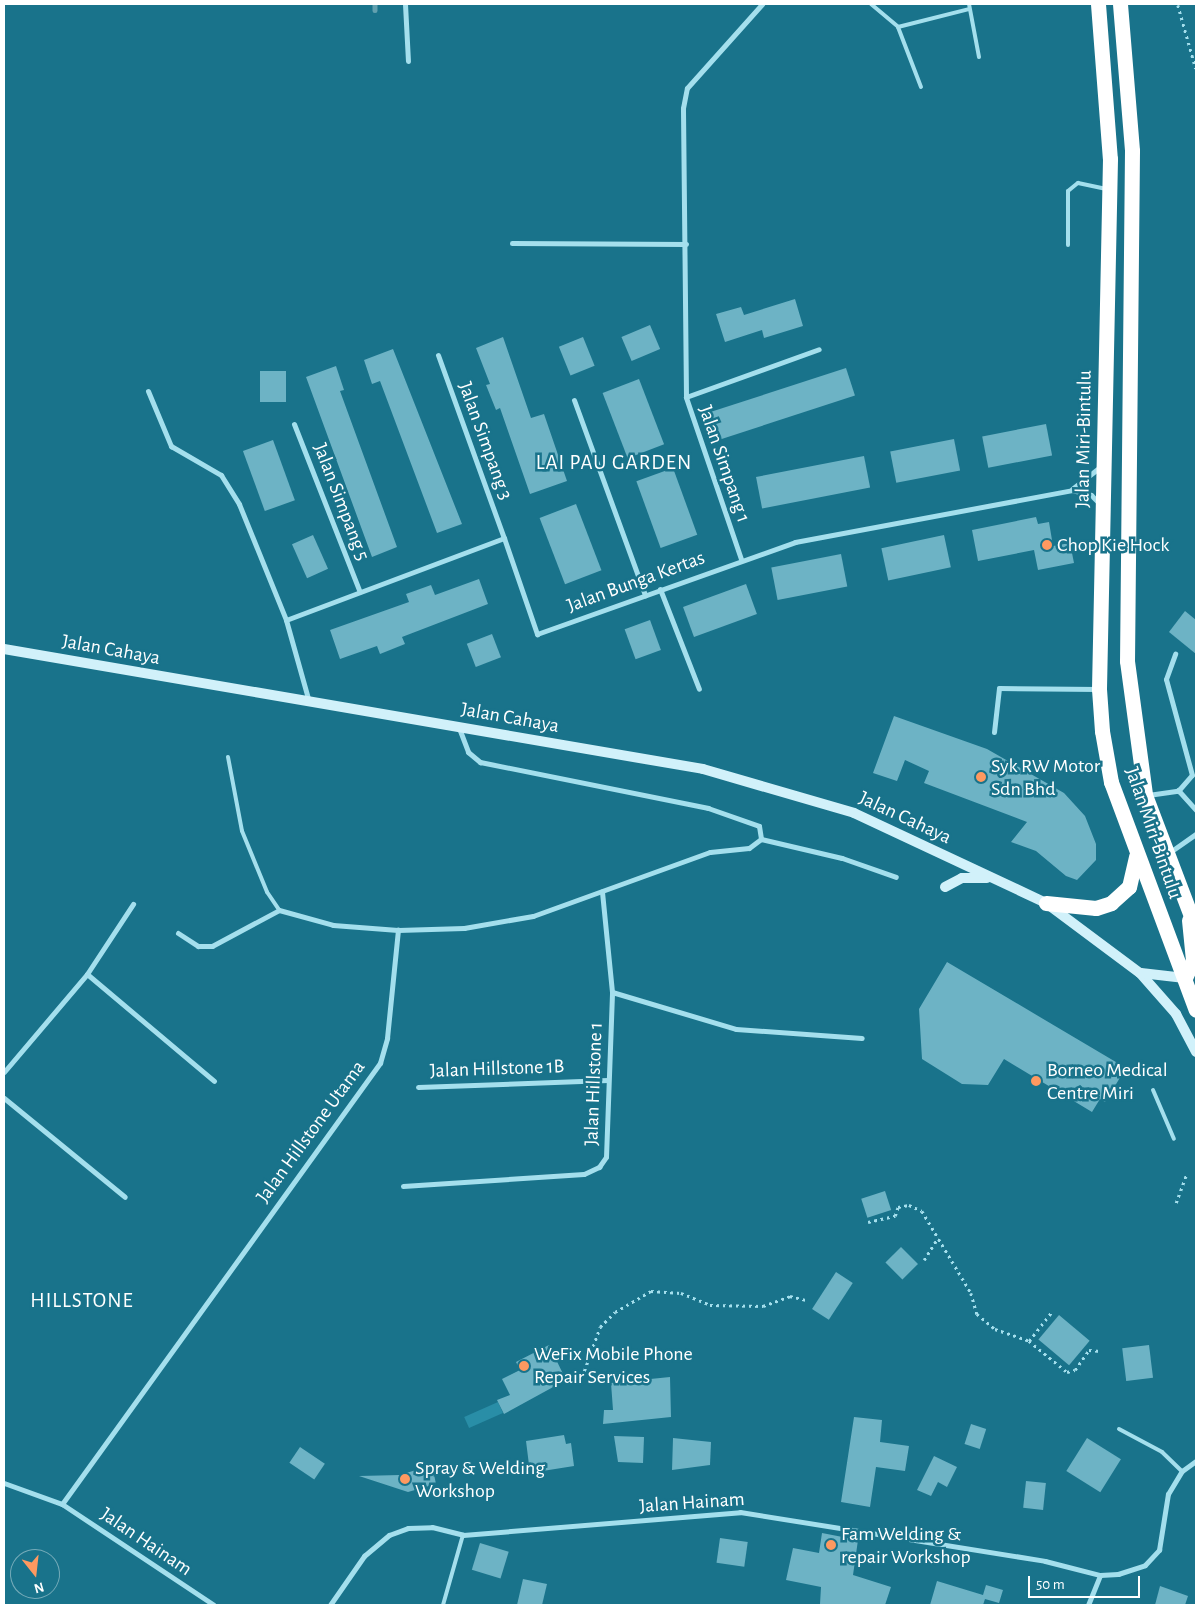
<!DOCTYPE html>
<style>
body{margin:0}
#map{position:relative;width:1200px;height:1609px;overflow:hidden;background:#19738b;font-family:"Alegreya Sans",sans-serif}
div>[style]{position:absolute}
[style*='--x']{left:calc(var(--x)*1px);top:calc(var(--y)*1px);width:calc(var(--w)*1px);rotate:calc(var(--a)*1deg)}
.green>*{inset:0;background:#298ea7;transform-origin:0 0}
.stream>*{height:4.5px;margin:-2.25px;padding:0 2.25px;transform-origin:2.25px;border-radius:2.25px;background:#62a0af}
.building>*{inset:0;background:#6db3c5;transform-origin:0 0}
.path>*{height:2.5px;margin-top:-1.25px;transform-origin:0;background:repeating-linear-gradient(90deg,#a4dfed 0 2.5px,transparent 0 6.5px)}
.lane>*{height:4px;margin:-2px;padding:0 2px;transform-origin:2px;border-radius:2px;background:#a4dfed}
.street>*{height:5px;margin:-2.5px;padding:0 2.5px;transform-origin:2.5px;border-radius:2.5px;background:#a4dfed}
.secondary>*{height:10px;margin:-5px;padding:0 5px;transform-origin:5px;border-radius:5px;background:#d1f1fa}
.highway>*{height:15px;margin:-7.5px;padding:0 7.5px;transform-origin:7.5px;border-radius:7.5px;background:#fff}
.dots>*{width:14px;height:14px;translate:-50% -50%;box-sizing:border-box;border:2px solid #19738b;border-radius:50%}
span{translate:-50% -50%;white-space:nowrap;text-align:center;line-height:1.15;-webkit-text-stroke:5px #19738b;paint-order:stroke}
.street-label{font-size:20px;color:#fff}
.poi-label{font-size:20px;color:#fff}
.left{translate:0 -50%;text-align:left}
.neighbourhood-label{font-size:21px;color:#fff;letter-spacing:1px}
.frame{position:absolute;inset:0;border:5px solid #fff;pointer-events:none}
.north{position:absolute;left:10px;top:1549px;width:50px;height:50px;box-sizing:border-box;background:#19738b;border:1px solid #75abb9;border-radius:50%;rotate:164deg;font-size:14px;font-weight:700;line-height:20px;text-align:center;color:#fff}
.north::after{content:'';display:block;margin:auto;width:18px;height:22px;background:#ff9960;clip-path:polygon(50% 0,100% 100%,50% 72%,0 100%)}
.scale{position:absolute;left:1028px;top:1576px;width:112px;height:22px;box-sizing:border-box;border:2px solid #fff;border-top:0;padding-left:6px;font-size:15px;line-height:18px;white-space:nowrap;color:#fff;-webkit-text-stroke:4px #19738b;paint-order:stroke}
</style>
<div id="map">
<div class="green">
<div style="left:498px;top:1402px;width:12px;height:37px;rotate:66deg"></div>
</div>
<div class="stream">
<div style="--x:375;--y:4;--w:6;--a:90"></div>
</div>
<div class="building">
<div style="clip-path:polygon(795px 299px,803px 326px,764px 338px,762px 330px,725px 342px,716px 314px,741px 307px,744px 315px)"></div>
<div style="left:650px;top:325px;width:26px;height:31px;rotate:67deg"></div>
<div style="clip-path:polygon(503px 337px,531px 418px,544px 414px,567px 481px,530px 494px,500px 408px,496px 410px,486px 385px,490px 384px,476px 348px)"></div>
<div style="left:583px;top:337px;width:31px;height:26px;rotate:68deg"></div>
<div style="clip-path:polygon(393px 349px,462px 524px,437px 533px,380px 381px,372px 384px,364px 360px)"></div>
<div style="clip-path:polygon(336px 366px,344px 390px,340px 391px,397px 547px,372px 557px,306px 377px)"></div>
<div style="left:846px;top:368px;width:29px;height:145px;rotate:72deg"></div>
<div style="left:260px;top:371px;width:26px;height:31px"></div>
<div style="left:639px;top:379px;width:70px;height:39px;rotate:69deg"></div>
<div style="left:1046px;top:424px;width:32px;height:65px;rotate:79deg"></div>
<div style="left:954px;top:439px;width:32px;height:65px;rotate:79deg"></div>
<div style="left:273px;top:440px;width:64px;height:32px;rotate:70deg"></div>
<div style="left:864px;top:456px;width:32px;height:110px;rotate:79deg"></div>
<div style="left:673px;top:468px;width:71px;height:39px;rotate:70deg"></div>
<div style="left:576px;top:504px;width:71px;height:39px;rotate:69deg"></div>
<div style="clip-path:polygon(1036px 517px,1038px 524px,1049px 522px,1053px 546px,1070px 543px,1074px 563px,1038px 570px,1034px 550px,978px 561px,972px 530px)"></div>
<div style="left:313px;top:535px;width:37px;height:23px;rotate:66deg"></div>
<div style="left:944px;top:535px;width:33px;height:64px;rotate:78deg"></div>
<div style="left:841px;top:554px;width:33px;height:71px;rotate:79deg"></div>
<div style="clip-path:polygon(479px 579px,488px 604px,402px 637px,405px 644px,380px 654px,377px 646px,340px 659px,330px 630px,409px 602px,406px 594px,431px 585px,435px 595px)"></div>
<div style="left:746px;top:584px;width:32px;height:67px;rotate:70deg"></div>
<div style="clip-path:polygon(1185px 611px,1196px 620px,1196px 654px,1169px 632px)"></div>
<div style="left:650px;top:620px;width:32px;height:27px;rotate:70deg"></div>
<div style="left:492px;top:634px;width:25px;height:27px;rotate:69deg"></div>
<div style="clip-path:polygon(894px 716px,987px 749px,1064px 793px,1085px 816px,1096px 844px,1096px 860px,1077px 880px,1066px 876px,1036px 851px,1011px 842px,1027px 822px,924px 783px,929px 771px,905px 760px,897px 781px,873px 773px)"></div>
<div style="clip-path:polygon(947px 962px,1126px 1068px,1105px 1102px,1100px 1099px,1092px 1112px,1004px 1059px,988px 1085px,962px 1084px,922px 1059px,919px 1009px)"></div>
<div style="left:885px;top:1191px;width:20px;height:25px;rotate:72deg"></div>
<div style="left:901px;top:1247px;width:24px;height:22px;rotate:45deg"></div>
<div style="left:836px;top:1272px;width:20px;height:44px;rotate:33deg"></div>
<div style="left:1059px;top:1315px;width:40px;height:32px;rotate:40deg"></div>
<div style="clip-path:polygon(549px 1345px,566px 1380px,504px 1414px,497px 1400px,510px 1395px,502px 1379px,520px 1370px,516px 1362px)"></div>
<div style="left:1149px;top:1345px;width:33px;height:27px;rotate:83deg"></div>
<div style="clip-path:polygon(670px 1377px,671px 1417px,603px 1424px,604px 1410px,613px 1410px,611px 1383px)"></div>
<div style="clip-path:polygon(854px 1417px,882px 1420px,880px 1442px,909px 1446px,905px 1471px,876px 1467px,870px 1507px,841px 1502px)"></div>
<div style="left:971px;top:1424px;width:16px;height:21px;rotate:18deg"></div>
<div style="clip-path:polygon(564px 1435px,566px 1444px,571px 1443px,574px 1466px,530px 1473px,526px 1441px)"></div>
<div style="clip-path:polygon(614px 1436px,644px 1437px,643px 1463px,618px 1462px)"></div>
<div style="clip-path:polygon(673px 1438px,711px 1442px,710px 1465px,672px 1470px)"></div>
<div style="left:1087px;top:1438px;width:40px;height:39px;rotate:32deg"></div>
<div style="left:300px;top:1447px;width:30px;height:19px;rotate:34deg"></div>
<div style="clip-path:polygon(934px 1456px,957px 1467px,947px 1487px,938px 1482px,931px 1496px,917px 1490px)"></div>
<div style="clip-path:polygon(432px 1465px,436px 1484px,408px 1492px,359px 1476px,400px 1475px)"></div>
<div style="left:1026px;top:1481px;width:20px;height:27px;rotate:6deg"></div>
<div style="clip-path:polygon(822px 1533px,858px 1540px,853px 1575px,891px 1587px,885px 1605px,820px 1604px,821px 1587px,786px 1580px,793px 1548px,819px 1553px)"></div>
<div style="left:720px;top:1538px;width:28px;height:25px;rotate:8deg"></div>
<div style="left:480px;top:1543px;width:30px;height:28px;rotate:17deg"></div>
<div style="clip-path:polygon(523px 1579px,547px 1584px,542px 1605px,517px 1605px)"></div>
<div style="clip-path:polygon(937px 1581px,983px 1595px,986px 1585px,1003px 1590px,999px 1603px,985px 1599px,983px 1605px,930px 1605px)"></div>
<div style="clip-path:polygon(1160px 1586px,1188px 1596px,1185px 1605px,1155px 1605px)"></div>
</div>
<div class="path">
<div style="--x:1178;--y:5;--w:66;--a:74.3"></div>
<div style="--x:1176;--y:1203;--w:29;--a:-70"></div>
<div style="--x:868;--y:1222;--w:28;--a:-13"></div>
<div style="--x:895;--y:1216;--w:9;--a:-72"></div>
<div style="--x:898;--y:1207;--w:11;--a:-10"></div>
<div style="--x:909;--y:1205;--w:14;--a:25"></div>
<div style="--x:922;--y:1211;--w:96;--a:59.1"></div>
<div style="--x:971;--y:1293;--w:22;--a:74"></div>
<div style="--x:977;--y:1314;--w:23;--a:40"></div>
<div style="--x:995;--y:1329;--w:36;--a:19"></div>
<div style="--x:1029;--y:1341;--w:49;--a:39.2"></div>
<div style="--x:1067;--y:1372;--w:8;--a:-14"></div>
<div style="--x:1075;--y:1370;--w:24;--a:-55"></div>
<div style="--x:1089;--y:1350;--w:11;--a:5"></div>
<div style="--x:924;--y:1260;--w:26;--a:-58"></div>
<div style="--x:1029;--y:1341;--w:36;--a:-52"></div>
<div style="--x:582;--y:1377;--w:53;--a:-70.2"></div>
<div style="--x:600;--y:1327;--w:21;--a:-45"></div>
<div style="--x:615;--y:1312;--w:42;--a:-30.3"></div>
<div style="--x:651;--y:1291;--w:30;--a:4"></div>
<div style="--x:681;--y:1293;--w:31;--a:22"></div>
<div style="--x:710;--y:1305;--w:53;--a:1.1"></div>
<div style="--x:763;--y:1306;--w:29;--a:-20"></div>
<div style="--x:790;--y:1296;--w:16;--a:14"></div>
</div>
<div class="lane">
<div style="--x:871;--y:4;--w:35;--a:40"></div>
<div style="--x:969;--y:4;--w:54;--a:79.3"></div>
<div style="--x:921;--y:87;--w:64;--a:-111"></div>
<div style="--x:898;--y:27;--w:73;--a:-14.2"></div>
<div style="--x:1068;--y:245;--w:54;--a:-90"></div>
<div style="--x:1068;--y:191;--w:13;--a:-39"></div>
<div style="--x:1078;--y:183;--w:29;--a:12"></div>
<div style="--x:228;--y:757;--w:75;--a:79.3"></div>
<div style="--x:242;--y:831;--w:66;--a:67.7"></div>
<div style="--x:267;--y:892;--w:22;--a:56"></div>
<div style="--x:1153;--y:1090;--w:53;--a:66.8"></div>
<div style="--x:1119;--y:1429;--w:49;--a:28.1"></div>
<div style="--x:1162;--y:1452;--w:28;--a:44"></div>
<div style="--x:443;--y:1605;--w:73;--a:-74.1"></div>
</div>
<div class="street">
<div style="--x:405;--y:4;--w:57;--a:87"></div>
<div style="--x:512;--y:243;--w:174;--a:0.3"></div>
<div style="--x:438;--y:355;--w:195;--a:70.2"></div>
<div style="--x:148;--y:391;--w:60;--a:67.3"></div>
<div style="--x:171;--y:446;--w:58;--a:30.1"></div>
<div style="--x:221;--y:475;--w:34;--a:58"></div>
<div style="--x:239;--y:504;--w:125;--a:67.9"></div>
<div style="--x:286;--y:620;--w:85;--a:74.3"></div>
<div style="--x:686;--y:397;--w:141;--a:-19.8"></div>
<div style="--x:574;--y:400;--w:208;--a:70"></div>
<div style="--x:294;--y:424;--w:180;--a:68.6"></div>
<div style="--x:1072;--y:489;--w:36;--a:-38"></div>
<div style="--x:741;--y:559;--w:171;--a:-108.8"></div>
<div style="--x:686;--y:397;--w:289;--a:-90.6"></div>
<div style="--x:683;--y:108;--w:20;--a:-79"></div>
<div style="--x:687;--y:88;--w:113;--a:-48.2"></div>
<div style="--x:660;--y:589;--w:107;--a:68.7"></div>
<div style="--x:286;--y:620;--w:233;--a:-20.6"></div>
<div style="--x:504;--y:538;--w:102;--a:71"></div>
<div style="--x:537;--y:634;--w:274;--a:-19.6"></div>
<div style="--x:795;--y:542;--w:282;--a:-10.6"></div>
<div style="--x:1072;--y:490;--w:20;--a:15"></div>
<div style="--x:1091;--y:495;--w:11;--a:45"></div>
<div style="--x:459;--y:728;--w:26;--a:69"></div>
<div style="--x:468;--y:752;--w:16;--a:40"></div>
<div style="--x:480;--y:762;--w:233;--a:11.4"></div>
<div style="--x:708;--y:808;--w:54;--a:19.4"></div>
<div style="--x:759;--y:826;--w:13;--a:81"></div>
<div style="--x:994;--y:732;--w:44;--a:-83.5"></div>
<div style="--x:999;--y:688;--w:99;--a:0.6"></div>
<div style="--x:1178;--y:790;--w:27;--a:48"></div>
<div style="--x:1148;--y:795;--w:30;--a:-8"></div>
<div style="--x:1178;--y:791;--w:21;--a:-49"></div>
<div style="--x:1192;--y:775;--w:99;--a:-105.2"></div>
<div style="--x:1166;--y:679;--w:27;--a:-70"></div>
<div style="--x:761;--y:839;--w:83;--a:13.2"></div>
<div style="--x:842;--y:858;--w:57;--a:19.4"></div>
<div style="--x:1170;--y:852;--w:32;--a:-35"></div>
<div style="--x:178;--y:933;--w:24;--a:33"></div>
<div style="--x:198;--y:946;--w:14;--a:0"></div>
<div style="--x:212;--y:946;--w:76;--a:-28.2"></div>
<div style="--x:279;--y:910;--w:56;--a:15.5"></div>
<div style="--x:333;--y:925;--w:65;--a:4.4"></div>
<div style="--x:398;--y:930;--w:66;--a:-1.7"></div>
<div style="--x:464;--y:928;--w:70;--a:-9.9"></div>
<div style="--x:533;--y:916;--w:188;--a:-19.9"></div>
<div style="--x:710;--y:852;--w:39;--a:-6"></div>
<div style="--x:749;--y:848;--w:15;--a:-37"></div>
<div style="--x:87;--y:974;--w:166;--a:40.1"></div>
<div style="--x:612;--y:992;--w:129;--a:16.6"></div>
<div style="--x:736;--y:1029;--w:126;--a:4.1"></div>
<div style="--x:4;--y:1072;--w:128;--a:-49.7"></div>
<div style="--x:87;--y:974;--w:84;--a:-56.7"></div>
<div style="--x:418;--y:1087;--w:190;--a:-2.1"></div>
<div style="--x:4;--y:1098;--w:156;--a:39.3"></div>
<div style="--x:403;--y:1186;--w:181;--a:-3.8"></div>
<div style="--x:584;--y:1174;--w:17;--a:-25"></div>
<div style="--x:599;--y:1167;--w:12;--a:-55"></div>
<div style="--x:606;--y:1157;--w:165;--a:-87.9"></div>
<div style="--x:612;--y:992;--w:101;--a:-95.7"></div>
<div style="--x:4;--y:1483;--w:62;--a:19.9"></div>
<div style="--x:62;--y:1504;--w:544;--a:-54.21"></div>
<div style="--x:380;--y:1063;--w:26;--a:-74"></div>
<div style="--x:387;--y:1038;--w:109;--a:-84.2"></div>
<div style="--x:62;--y:1504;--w:182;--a:33.6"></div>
<div style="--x:330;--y:1605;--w:60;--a:-55.2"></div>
<div style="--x:364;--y:1556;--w:33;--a:-40"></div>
<div style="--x:389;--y:1535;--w:20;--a:-20"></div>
<div style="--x:408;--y:1528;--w:24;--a:-2"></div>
<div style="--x:432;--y:1527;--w:32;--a:14"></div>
<div style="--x:463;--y:1535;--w:278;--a:-4.7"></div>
<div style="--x:740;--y:1512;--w:309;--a:9.1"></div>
<div style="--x:1045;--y:1561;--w:57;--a:14.3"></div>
<div style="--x:1100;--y:1575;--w:18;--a:-3"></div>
<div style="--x:1118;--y:1574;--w:28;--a:-18"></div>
<div style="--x:1145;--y:1565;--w:21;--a:-47"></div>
<div style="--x:1159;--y:1550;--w:57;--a:-80.9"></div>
<div style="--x:1168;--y:1494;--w:27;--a:-59"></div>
<div style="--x:1182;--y:1471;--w:17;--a:-36"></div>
<div style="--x:1088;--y:1605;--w:32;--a:-68"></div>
</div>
<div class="secondary">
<div style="--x:4;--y:649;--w:709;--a:9.74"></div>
<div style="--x:703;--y:769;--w:157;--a:16.2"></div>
<div style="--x:854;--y:813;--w:212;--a:25.1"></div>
<div style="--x:1046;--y:903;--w:117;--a:36.7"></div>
<div style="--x:1140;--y:973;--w:55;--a:48.7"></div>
<div style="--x:1176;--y:1014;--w:43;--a:62.2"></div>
<div style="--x:945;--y:887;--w:19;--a:-28"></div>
<div style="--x:962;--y:878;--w:25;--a:0"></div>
<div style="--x:1141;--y:973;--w:44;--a:6.5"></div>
</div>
<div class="highway">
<div style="--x:1098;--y:4;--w:155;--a:85.6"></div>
<div style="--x:1110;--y:159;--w:530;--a:91.19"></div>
<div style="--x:1099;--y:689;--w:42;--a:85.9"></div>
<div style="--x:1102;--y:731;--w:52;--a:80"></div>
<div style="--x:1111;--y:782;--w:243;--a:69.6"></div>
<div style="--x:1120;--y:4;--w:147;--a:85.3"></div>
<div style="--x:1132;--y:151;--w:510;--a:90.56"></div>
<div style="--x:1127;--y:661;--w:135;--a:82.3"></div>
<div style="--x:1145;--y:795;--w:143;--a:69.2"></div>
<div style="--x:1046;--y:903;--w:50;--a:5.7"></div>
<div style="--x:1096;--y:908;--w:16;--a:-18"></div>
<div style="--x:1111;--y:903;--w:24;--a:-42"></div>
<div style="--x:1129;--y:887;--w:32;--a:-77"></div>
<div style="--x:1185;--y:978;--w:20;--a:-66"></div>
<div style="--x:1193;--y:960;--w:40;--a:-95.7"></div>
</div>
<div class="dots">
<div style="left:1047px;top:545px;background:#ff9960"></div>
<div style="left:981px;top:777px;background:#ff9960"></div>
<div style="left:1036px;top:1081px;background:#ff9960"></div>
<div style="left:524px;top:1366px;background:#ff9960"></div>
<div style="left:405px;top:1479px;background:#ff9960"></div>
<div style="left:831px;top:1545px;background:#ff9960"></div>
</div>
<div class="street-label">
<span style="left:1084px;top:439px;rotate:-89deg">Jalan Miri-Bintulu</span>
<span style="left:485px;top:441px;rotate:70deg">Jalan Simpang 3</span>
<span style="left:724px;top:464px;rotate:71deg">Jalan Simpang 1</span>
<span style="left:341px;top:502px;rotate:69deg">Jalan Simpang 5</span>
<span style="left:636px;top:582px;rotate:-20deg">Jalan Bunga Kertas</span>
<span style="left:111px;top:650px;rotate:10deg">Jalan Cahaya</span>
<span style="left:510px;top:718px;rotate:10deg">Jalan Cahaya</span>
<span style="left:905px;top:818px;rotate:25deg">Jalan Cahaya</span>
<span style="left:1153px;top:833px;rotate:71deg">Jalan Miri-Bintulu</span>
<span style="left:497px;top:1069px;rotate:-2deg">Jalan Hillstone 1B</span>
<span style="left:594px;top:1084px;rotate:-88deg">Jalan Hillstone 1</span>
<span style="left:311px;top:1132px;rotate:-54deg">Jalan Hillstone Utama</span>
<span style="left:692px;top:1503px;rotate:-4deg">Jalan Hainam</span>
<span style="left:146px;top:1542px;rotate:34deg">Jalan Hainam</span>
</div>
<div class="poi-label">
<span class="left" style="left:1057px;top:545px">Chop Kie Hock</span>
<span class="left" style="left:991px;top:778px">Syk RW Motor<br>Sdn Bhd</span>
<span class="left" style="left:1047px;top:1082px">Borneo Medical<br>Centre Miri</span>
<span class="left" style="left:534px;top:1366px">WeFix Mobile Phone<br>Repair Services</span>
<span class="left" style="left:415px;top:1480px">Spray &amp; Welding<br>Workshop</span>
<span class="left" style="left:841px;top:1546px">Fam Welding &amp;<br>repair Workshop</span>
</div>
<div class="neighbourhood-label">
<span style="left:614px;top:463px">LAI PAU GARDEN</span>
<span style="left:82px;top:1301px">HILLSTONE</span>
</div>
<div class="frame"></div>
<div class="north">N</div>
<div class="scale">50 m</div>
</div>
